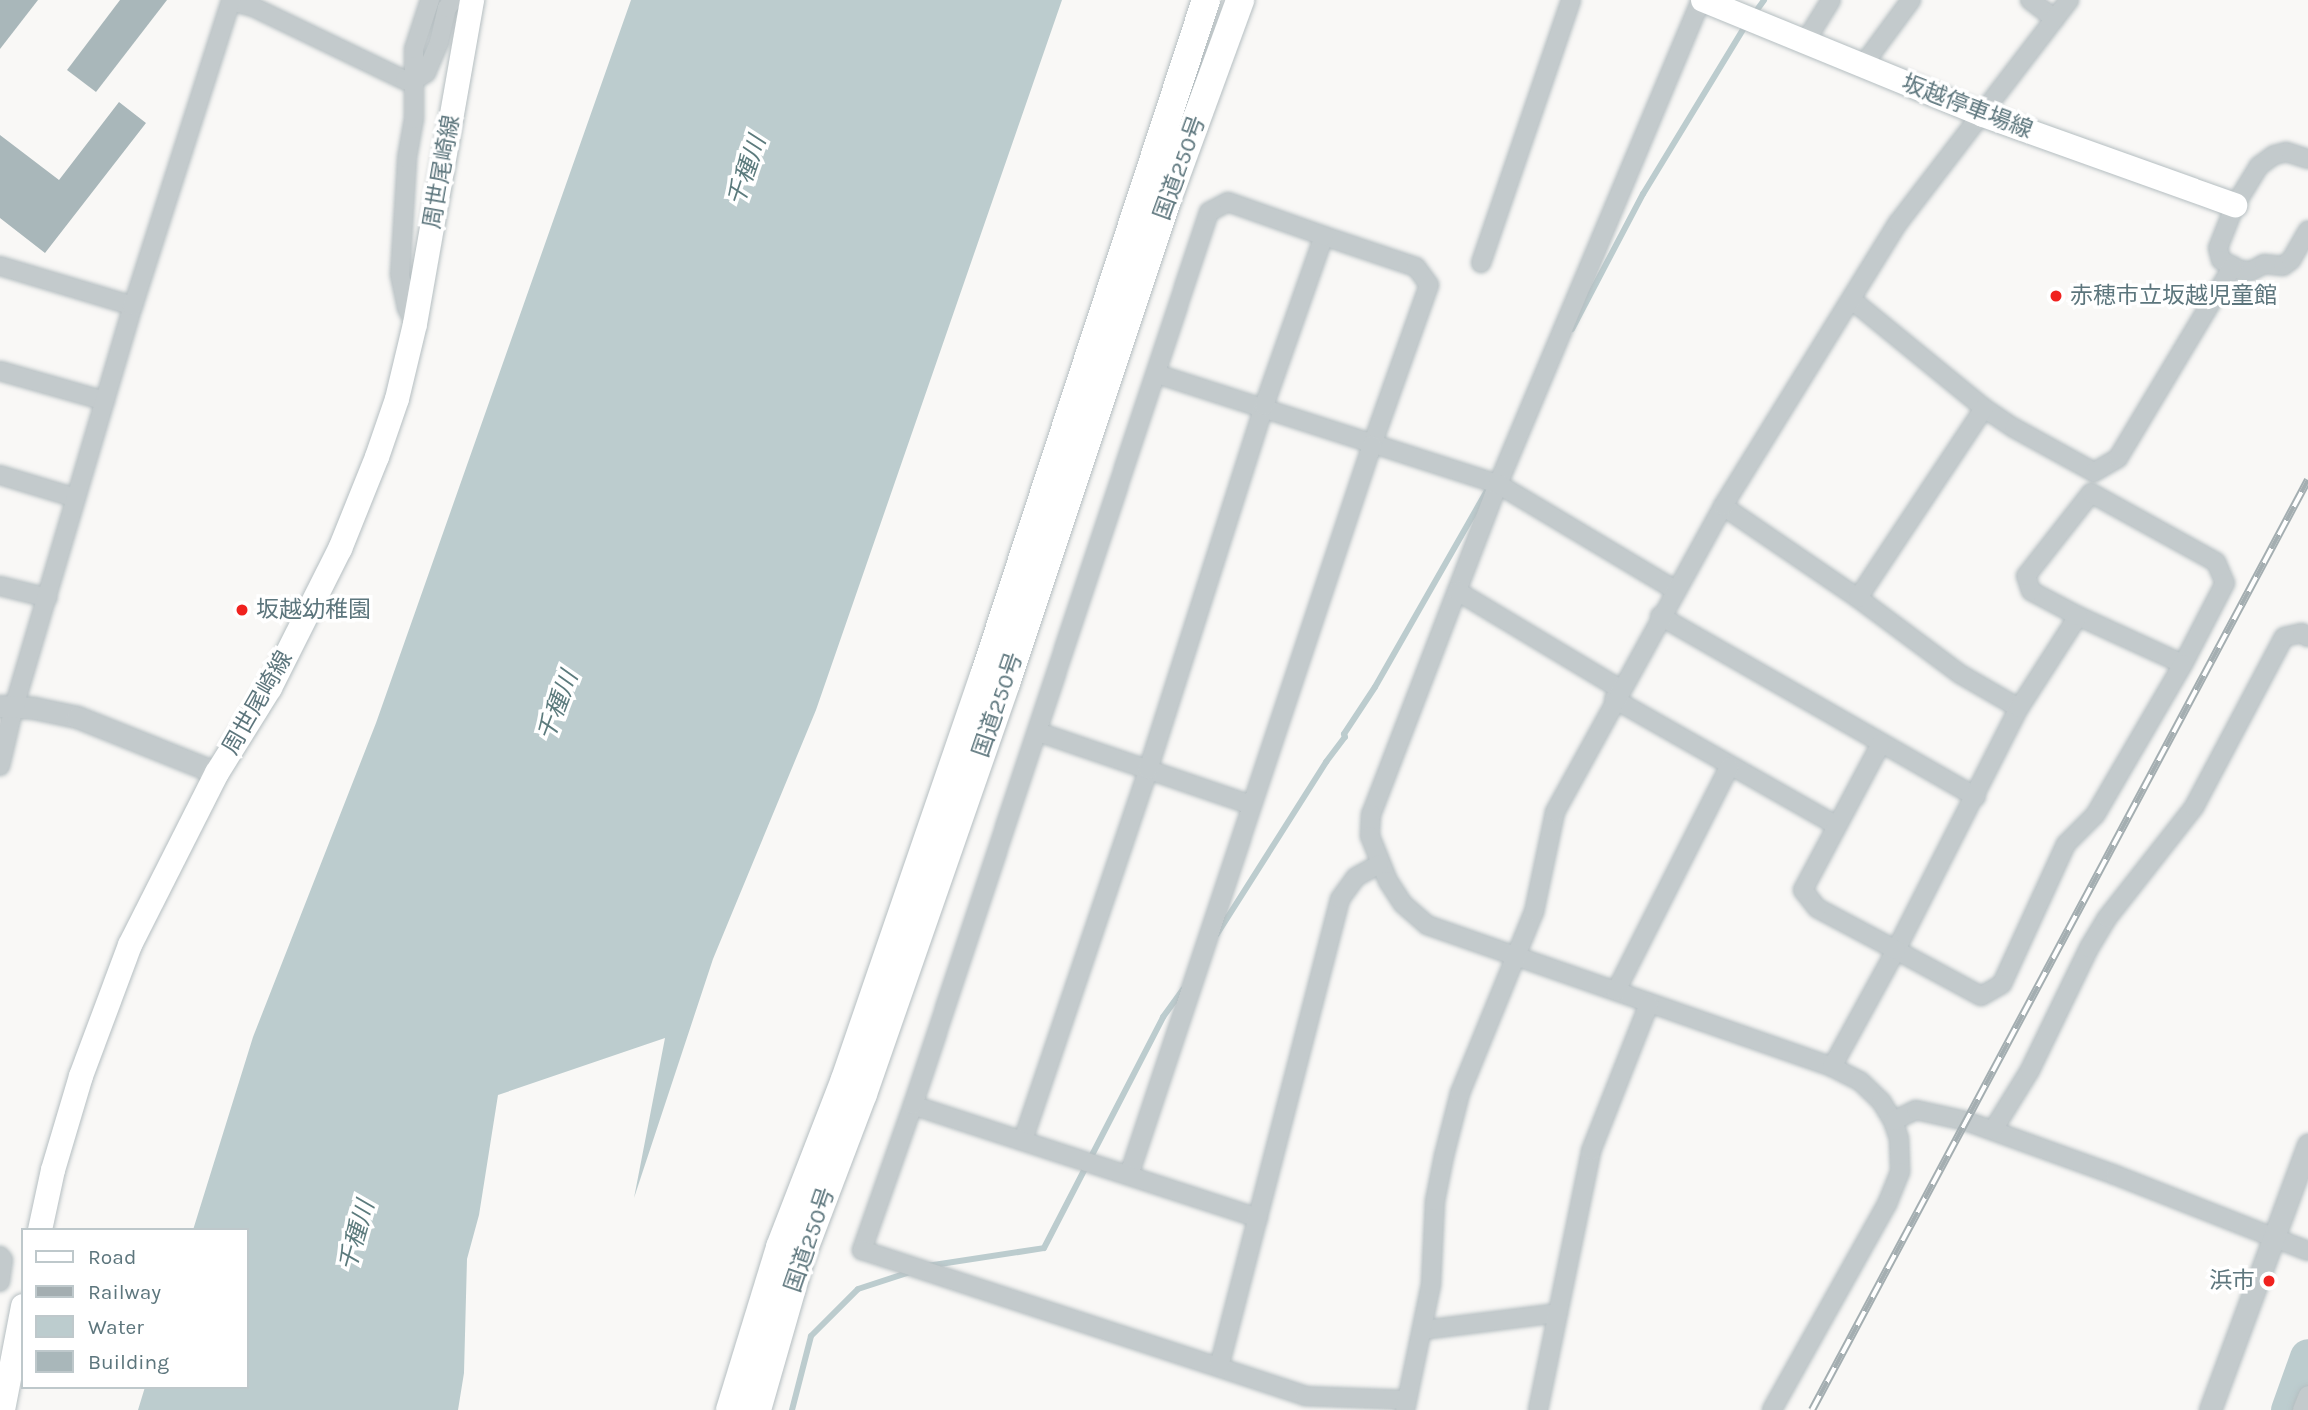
<!DOCTYPE html>
<meta charset="utf-8">
<style>
body{margin:0}
#map{position:relative;width:2308px;height:1410px;overflow:hidden;background:#f9f8f6;font-family:Karla,"Noto Sans JP",sans-serif}
div>[style]{position:absolute}
[style*='--x']{left:calc(var(--x)*1px);top:calc(var(--y)*1px);width:calc(var(--w)*1px);rotate:calc(var(--a)*1deg)}
.water>*{inset:0;background:#bcccce}
.stream>*{height:6px;margin:-3px;padding:0 3px;transform-origin:3px;border-radius:3px;background:#bcccce}
.river>*{height:37px;margin:-18.5px;padding:0 18.5px;transform-origin:18.5px;border-radius:18.5px;background:#bcccce}
.building>*{inset:0;background:#a9b7ba}
.roads{filter:drop-shadow(0 0 2px #b5bec1) drop-shadow(0 0 2px #b5bec1)}
.minor>*{height:18px;margin:-9px;padding:0 9px;transform-origin:9px;border-radius:9px;background:#c3cacc}
.tertiary>*{height:21px;margin:-10.5px;padding:0 10.5px;transform-origin:10.5px;border-radius:10.5px;background:#c3cacc}
.secondary>*{height:24px;margin:-12px;padding:0 12px;transform-origin:12px;border-radius:12px;background:#fff}
.trunk>*{height:28px;margin:-14px;padding:0 14px;transform-origin:14px;border-radius:14px;background:#fff}
.rail>*{height:8px;margin-top:-4px;transform-origin:0;background:repeating-linear-gradient(90deg,#fff 0 16px,#a4aeb1 0 32px);box-sizing:border-box;border-block:2px solid #a4aeb1}
.dots>*{width:19px;height:19px;translate:-50% -50%;box-sizing:border-box;border:4px solid #fff;border-radius:50%}
span{translate:-50% -50%;white-space:nowrap;text-align:center;line-height:1.15;-webkit-text-stroke:7px #fff;paint-order:stroke}
.street-label{font-size:23px;color:#5d767d}
.poi-label{font-size:23px;color:#5d767d}
.left{translate:0 -50%;text-align:left}
.right{translate:-100% -50%;text-align:right}
.water-label{font-size:24px;color:#5c7b7d;font-style:italic}
.legend{position:absolute;left:21px;top:1228px;width:228px;height:161px;box-sizing:border-box;background:#fff;border:2px solid #bec8cb;margin:0;padding:9px 12px;list-style:none;font-size:21px;color:#5d767d}
.legend li{display:flex;align-items:center;gap:14px;height:35px}
.legend b{width:35px;border:2px solid #bec8cb}
</style>
<div id="map">
<div class="water">
<div style="clip-path:polygon(631px 0,1062px 0,816px 710px,713px 959px,634px 1198px,665px 1038px,498px 1095px,479px 1215px,467px 1259px,464px 1373px,458px 1410px,138px 1410px,145px 1387px,247px 1387px,247px 1230px,193px 1230px,253px 1037px,376px 723px)"></div>
</div>
<div class="stream">
<div style="--x:1754;--y:14;--w:17;--a:-54"></div>
<div style="--x:1572;--y:329;--w:153;--a:-62.3"></div>
<div style="--x:1643;--y:194;--w:200;--a:-58.7"></div>
<div style="--x:1217;--y:934;--w:204;--a:-57.6"></div>
<div style="--x:1326;--y:762;--w:31;--a:-53"></div>
<div style="--x:1345;--y:737;--w:3;--a:-108"></div>
<div style="--x:1344;--y:734;--w:56;--a:-56.6"></div>
<div style="--x:1375;--y:687;--w:226;--a:-60.3"></div>
<div style="--x:927;--y:1266;--w:118;--a:-8.7"></div>
<div style="--x:1044;--y:1248;--w:260;--a:-62.7"></div>
<div style="--x:1163;--y:1017;--w:34;--a:-54"></div>
<div style="--x:792;--y:1410;--w:76;--a:-75.6"></div>
<div style="--x:811;--y:1336;--w:66;--a:-45"></div>
<div style="--x:858;--y:1289;--w:55;--a:-18.1"></div>
</div>
<div class="river">
<div style="--x:2289;--y:1410;--w:56;--a:-70.3"></div>
</div>
<div class="building">
<div style="clip-path:polygon(0 0,38px 0,0 49px)"></div>
<div style="clip-path:polygon(120px 0,167px 0,96px 92px,67px 70px)"></div>
<div style="clip-path:polygon(119px 102px,146px 123px,45px 253px,0 218px,0 135px,59px 180px)"></div>
</div>
<div class="roads">
<div class="minor">
<div style="--x:1701;--y:0;--w:525;--a:112.75"></div>
<div style="--x:1498;--y:484;--w:354;--a:111"></div>
<div style="--x:1371;--y:814;--w:22;--a:93"></div>
<div style="--x:1370;--y:836;--w:48;--a:68.2"></div>
<div style="--x:1388;--y:881;--w:27;--a:57"></div>
<div style="--x:1403;--y:904;--w:32;--a:41"></div>
<div style="--x:1427;--y:925;--w:429;--a:19.3"></div>
<div style="--x:1832;--y:1067;--w:31;--a:27"></div>
<div style="--x:1860;--y:1081;--w:29;--a:44"></div>
<div style="--x:1881;--y:1101;--w:23;--a:59"></div>
<div style="--x:1893;--y:1121;--w:18;--a:71"></div>
<div style="--x:1899;--y:1138;--w:34;--a:88"></div>
<div style="--x:1900;--y:1172;--w:35;--a:112"></div>
<div style="--x:1887;--y:1204;--w:236;--a:119.2"></div>
<div style="--x:2030;--y:0;--w:31;--a:37"></div>
<div style="--x:231;--y:1;--w:23;--a:15"></div>
<div style="--x:253;--y:7;--w:169;--a:25.7"></div>
<div style="--x:405;--y:80;--w:9;--a:0"></div>
<div style="--x:414;--y:80;--w:14;--a:-30"></div>
<div style="--x:426;--y:73;--w:34;--a:-67"></div>
<div style="--x:439;--y:42;--w:35;--a:-77"></div>
<div style="--x:447;--y:8;--w:10;--a:-53"></div>
<div style="--x:1805;--y:42;--w:49;--a:-58.2"></div>
<div style="--x:1863;--y:65;--w:81;--a:-53.6"></div>
<div style="--x:2308;--y:159;--w:23;--a:-162"></div>
<div style="--x:2286;--y:152;--w:12;--a:166"></div>
<div style="--x:2274;--y:155;--w:19;--a:144"></div>
<div style="--x:2259;--y:166;--w:46;--a:121.6"></div>
<div style="--x:2235;--y:205;--w:46;--a:111.6"></div>
<div style="--x:2218;--y:248;--w:12;--a:76"></div>
<div style="--x:2221;--y:260;--w:21;--a:28"></div>
<div style="--x:2240;--y:270;--w:11;--a:5"></div>
<div style="--x:2251;--y:271;--w:15;--a:-28"></div>
<div style="--x:2264;--y:264;--w:19;--a:6"></div>
<div style="--x:2283;--y:266;--w:10;--a:-37"></div>
<div style="--x:2291;--y:260;--w:34;--a:-60"></div>
<div style="--x:1481;--y:263;--w:278;--a:-71.1"></div>
<div style="--x:0;--y:266;--w:139;--a:16.7"></div>
<div style="--x:1852;--y:300;--w:171;--a:39.3"></div>
<div style="--x:1984;--y:408;--w:36;--a:34"></div>
<div style="--x:2014;--y:428;--w:91;--a:28.8"></div>
<div style="--x:2094;--y:472;--w:28;--a:-30"></div>
<div style="--x:2118;--y:458;--w:224;--a:-59.1"></div>
<div style="--x:415;--y:324;--w:18;--a:-117"></div>
<div style="--x:407;--y:308;--w:35;--a:-102"></div>
<div style="--x:400;--y:274;--w:116;--a:-86.5"></div>
<div style="--x:407;--y:158;--w:40;--a:-80"></div>
<div style="--x:414;--y:119;--w:70;--a:-90"></div>
<div style="--x:414;--y:49;--w:52;--a:-71.9"></div>
<div style="--x:0;--y:371;--w:109;--a:15.9"></div>
<div style="--x:1157;--y:374;--w:358;--a:17.9"></div>
<div style="--x:1498;--y:484;--w:206;--a:30.9"></div>
<div style="--x:0;--y:475;--w:79;--a:16.8"></div>
<div style="--x:1723;--y:506;--w:163;--a:34.3"></div>
<div style="--x:1858;--y:598;--w:127;--a:36.7"></div>
<div style="--x:1960;--y:674;--w:68;--a:30"></div>
<div style="--x:0;--y:586;--w:49;--a:14"></div>
<div style="--x:1457;--y:591;--w:190;--a:31"></div>
<div style="--x:1858;--y:598;--w:228;--a:-56.4"></div>
<div style="--x:1660;--y:616;--w:364;--a:29.8"></div>
<div style="--x:2078;--y:616;--w:115;--a:24.6"></div>
<div style="--x:1614;--y:699;--w:255;--a:29.6"></div>
<div style="--x:1038;--y:732;--w:225;--a:18.9"></div>
<div style="--x:0;--y:766;--w:61;--a:-76.7"></div>
<div style="--x:14;--y:707;--w:418;--a:-73.5"></div>
<div style="--x:133;--y:306;--w:321;--a:-72.2"></div>
<div style="--x:1616;--y:991;--w:251;--a:-63.2"></div>
<div style="--x:1832;--y:1067;--w:133;--a:-61.3"></div>
<div style="--x:1896;--y:950;--w:271;--a:-63.1"></div>
<div style="--x:2019;--y:708;--w:109;--a:-57.3"></div>
<div style="--x:2078;--y:616;--w:53;--a:-152"></div>
<div style="--x:2031;--y:591;--w:16;--a:-108"></div>
<div style="--x:2026;--y:576;--w:105;--a:-51.9"></div>
<div style="--x:2091;--y:493;--w:143;--a:28.9"></div>
<div style="--x:2216;--y:562;--w:23;--a:67"></div>
<div style="--x:2225;--y:583;--w:91;--a:117.4"></div>
<div style="--x:2183;--y:664;--w:175;--a:120.2"></div>
<div style="--x:2095;--y:815;--w:41;--a:135"></div>
<div style="--x:2066;--y:844;--w:154;--a:114.6"></div>
<div style="--x:2002;--y:984;--w:24;--a:150"></div>
<div style="--x:1981;--y:996;--w:97;--a:-151.6"></div>
<div style="--x:1896;--y:950;--w:89;--a:-152"></div>
<div style="--x:1817;--y:908;--w:23;--a:-128"></div>
<div style="--x:1803;--y:890;--w:166;--a:-62"></div>
<div style="--x:913;--y:1105;--w:154;--a:109.4"></div>
<div style="--x:862;--y:1250;--w:466;--a:18.2"></div>
<div style="--x:1305;--y:1396;--w:102;--a:2.2"></div>
<div style="--x:1893;--y:1121;--w:25;--a:-26"></div>
<div style="--x:1916;--y:1110;--w:51;--a:12.4"></div>
<div style="--x:1966;--y:1121;--w:158;--a:19.9"></div>
<div style="--x:2115;--y:1175;--w:207;--a:21.5"></div>
<div style="--x:1993;--y:1130;--w:70;--a:-58.3"></div>
<div style="--x:2030;--y:1070;--w:136;--a:-64.2"></div>
<div style="--x:2089;--y:948;--w:35;--a:-59"></div>
<div style="--x:2107;--y:918;--w:141;--a:-51.9"></div>
<div style="--x:2194;--y:807;--w:192;--a:-62.1"></div>
<div style="--x:2284;--y:637;--w:18;--a:-13"></div>
<div style="--x:2302;--y:633;--w:7;--a:34"></div>
<div style="--x:1023;--y:1140;--w:391;--a:-71.3"></div>
<div style="--x:1148;--y:770;--w:382;--a:-72.3"></div>
<div style="--x:1264;--y:406;--w:180;--a:-70.6"></div>
<div style="--x:1324;--y:236;--w:97;--a:18.6"></div>
<div style="--x:1416;--y:267;--w:22;--a:54"></div>
<div style="--x:1429;--y:285;--w:170;--a:109.6"></div>
<div style="--x:1372;--y:445;--w:769;--a:108.41"></div>
<div style="--x:1258;--y:1218;--w:363;--a:-161.9"></div>
<div style="--x:913;--y:1105;--w:941;--a:-71.66"></div>
<div style="--x:1209;--y:212;--w:21;--a:-28"></div>
<div style="--x:1228;--y:202;--w:102;--a:19.5"></div>
<div style="--x:0;--y:1256;--w:5;--a:53"></div>
<div style="--x:3;--y:1260;--w:22;--a:98"></div>
<div style="--x:1423;--y:1330;--w:136;--a:-7.2"></div>
<div style="--x:1219;--y:1367;--w:483;--a:-75.5"></div>
<div style="--x:1340;--y:899;--w:27;--a:-54"></div>
<div style="--x:1356;--y:877;--w:26;--a:-29"></div>
<div style="--x:1405;--y:1410;--w:128;--a:-78.3"></div>
<div style="--x:1431;--y:1285;--w:84;--a:-87.3"></div>
<div style="--x:1435;--y:1201;--w:46;--a:-78.7"></div>
<div style="--x:1444;--y:1156;--w:65;--a:-75.7"></div>
<div style="--x:1460;--y:1093;--w:196;--a:-67.8"></div>
<div style="--x:1534;--y:912;--w:102;--a:-78.1"></div>
<div style="--x:1555;--y:812;--w:349;--a:-61.2"></div>
<div style="--x:1723;--y:506;--w:333;--a:-58.3"></div>
<div style="--x:1898;--y:223;--w:281;--a:-52.5"></div>
<div style="--x:1538;--y:1410;--w:264;--a:-78.4"></div>
<div style="--x:1591;--y:1151;--w:158;--a:-68.5"></div>
<div style="--x:2302;--y:1410;--w:16;--a:-68"></div>
</div>
<div class="tertiary">
<div style="--x:0;--y:706;--w:34;--a:3"></div>
<div style="--x:34;--y:708;--w:44;--a:11.8"></div>
<div style="--x:77;--y:717;--w:151;--a:21.8"></div>
<div style="--x:2210;--y:1410;--w:283;--a:-69.7"></div>
</div>
<div class="secondary">
<div style="--x:1703;--y:0;--w:303;--a:22.3"></div>
<div style="--x:1983;--y:115;--w:268;--a:19.7"></div>
<div style="--x:40;--y:1230;--w:61;--a:-77.8"></div>
<div style="--x:53;--y:1170;--w:98;--a:-73.4"></div>
<div style="--x:81;--y:1076;--w:140;--a:-69.5"></div>
<div style="--x:130;--y:945;--w:193;--a:-63.2"></div>
<div style="--x:217;--y:773;--w:100;--a:-58.1"></div>
<div style="--x:270;--y:688;--w:156;--a:-63.3"></div>
<div style="--x:340;--y:549;--w:99;--a:-68.1"></div>
<div style="--x:377;--y:457;--w:61;--a:-71"></div>
<div style="--x:397;--y:399;--w:77;--a:-76.5"></div>
<div style="--x:415;--y:324;--w:329;--a:-80"></div>
<div style="--x:3;--y:1410;--w:106;--a:-79.1"></div>
</div>
<div class="trunk">
<div style="--x:730;--y:1410;--w:170;--a:-72.9"></div>
<div style="--x:780;--y:1247;--w:180;--a:-68.8"></div>
<div style="--x:845;--y:1079;--w:426;--a:-71"></div>
<div style="--x:984;--y:676;--w:712;--a:-71.82"></div>
<div style="--x:757;--y:1410;--w:159;--a:-74"></div>
<div style="--x:801;--y:1257;--w:174;--a:-69.2"></div>
<div style="--x:863;--y:1094;--w:435;--a:-70.8"></div>
<div style="--x:1006;--y:683;--w:509;--a:-71.57"></div>
<div style="--x:1167;--y:200;--w:213;--a:-69.9"></div>
</div>
</div>
<div class="rail">
<div style="--x:1812;--y:1410;--w:1054;--a:-61.93"></div>
</div>
<div class="dots">
<div style="left:2056px;top:296px;background:#f0221f"></div>
<div style="left:242px;top:610px;background:#f0221f"></div>
<div style="left:2269px;top:1281px;background:#f0221f"></div>
</div>
<div class="street-label">
<span style="left:1967px;top:107px;rotate:21deg">坂越停車場線</span>
<span style="left:1180px;top:168px;rotate:-70deg">国道250号</span>
<span style="left:442px;top:172px;rotate:-80deg">周世尾崎線</span>
<span style="left:258px;top:703px;rotate:-60deg">周世尾崎線</span>
<span style="left:998px;top:705px;rotate:-71deg">国道250号</span>
<span style="left:810px;top:1240px;rotate:-71deg">国道250号</span>
</div>
<div class="poi-label">
<span class="left" style="left:2070px;top:296px">赤穂市立坂越児童館</span>
<span class="left" style="left:256px;top:610px">坂越幼稚園</span>
<span class="right" style="left:2255px;top:1281px">浜市</span>
</div>
<div class="water-label">
<span style="left:747px;top:171px;rotate:-71deg">千種川</span>
<span style="left:558px;top:706px;rotate:-69deg">千種川</span>
<span style="left:357px;top:1236px;rotate:-74deg">千種川</span>
</div>
<ul class="legend">
<li><b style="height:9px;background:#fff"></b>Road</li>
<li><b style="height:9px;background:#a4aeb1"></b>Railway</li>
<li><b style="height:19px;background:#bcccce"></b>Water</li>
<li><b style="height:19px;background:#a9b7ba"></b>Building</li>
</ul>
</div>
